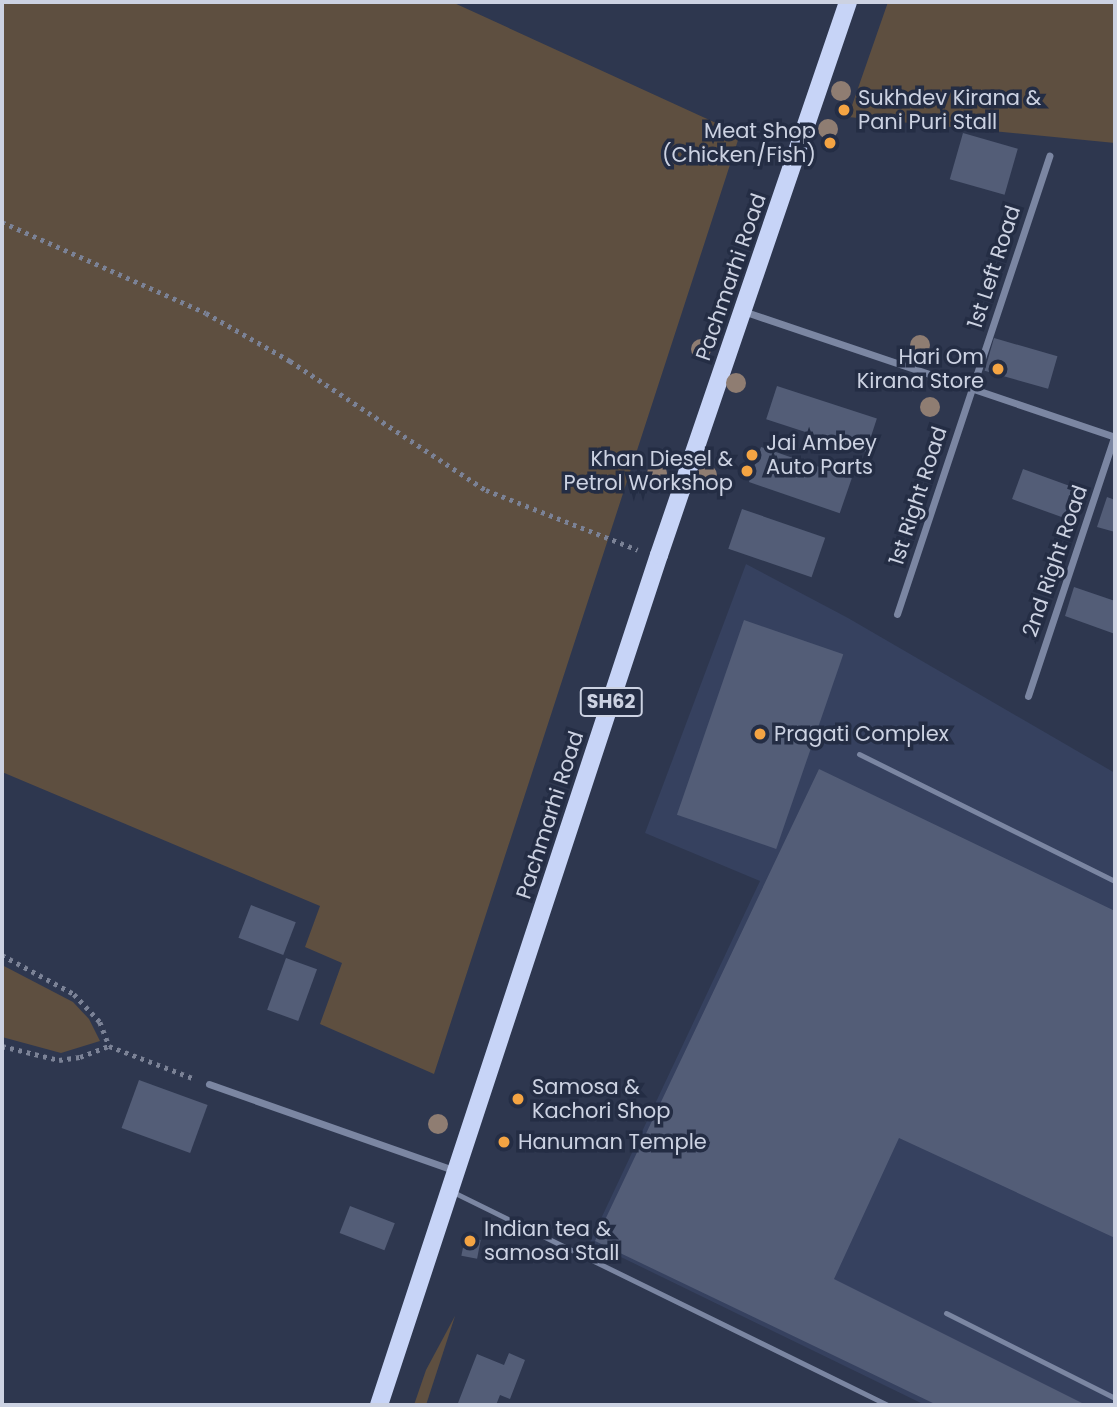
<!DOCTYPE html>
<style>
body{margin:0}
#map{position:relative;width:1117px;height:1407px;overflow:hidden;background:#2e374f;font-family:Poppins,sans-serif}
div>[style]{position:absolute}
[style*='--x']{left:calc(var(--x)*1px);top:calc(var(--y)*1px);width:calc(var(--w)*1px);rotate:calc(var(--a)*1deg)}
.built>*{inset:0;background:#36415f}
.green>*{inset:0;background:#5e4f40}
.building>*{inset:0;background:#535d77;transform-origin:0 0}
.path>*{height:4.5px;margin-top:-2.25px;transform-origin:0;background:repeating-linear-gradient(90deg,#7b8296 0 3.5px,transparent 0 8.5px)}
.lane>*{height:5px;margin:-2.5px;padding:0 2.5px;transform-origin:2.5px;border-radius:2.5px;background:#7b86a2}
.street>*{height:7px;margin:-3.5px;padding:0 3.5px;transform-origin:3.5px;border-radius:3.5px;background:#7b86a2}
.primary>*{height:18px;margin:-9px;padding:0 9px;transform-origin:9px;border-radius:9px;background:#c7d4f7}
.trees>*{width:20px;height:20px;margin:-10px;border-radius:50%;background:#8f7d72}
.dots>*{width:19px;height:19px;translate:-50% -50%;box-sizing:border-box;border:4px solid #242d44;border-radius:50%}
span{translate:-50% -50%;white-space:nowrap;text-align:center;line-height:1.15;-webkit-text-stroke:7px #242d44;paint-order:stroke}
.shield-label span{padding:2px 5px;background:#242d44;border:2px solid;border-radius:5px;-webkit-text-stroke-width:0}
.shield-label{font-size:19px;color:#ccd2e2;font-weight:700}
.poi-label{font-size:21px;color:#ccd2e2}
.left{translate:0 -50%;text-align:left}
.right{translate:-100% -50%;text-align:right}
.street-label{font-size:21px;color:#ccd2e2}
.frame{position:absolute;inset:0;border:4px solid #ccd2e2;pointer-events:none}
</style>
<div id="map">
<div class="built">
<div style="clip-path:polygon(746px 564px,848px 618px,1115px 773px,1115px 1405px,925px 1405px,590px 1242px,760px 881px,645px 833px)"></div>
</div>
<div class="green">
<div style="clip-path:polygon(2px 2px,452px 2px,740px 134px,434px 1074px,320px 1024px,342px 963px,305px 947px,320px 906px,2px 772px)"></div>
<div style="clip-path:polygon(888px 2px,1115px 2px,1115px 143px,848px 117px)"></div>
<div style="clip-path:polygon(2px 965px,73px 1002px,89px 1019px,100px 1041px,61px 1053px,2px 1037px)"></div>
<div style="clip-path:polygon(455px 1316px,426px 1405px,414px 1405px,426px 1370px)"></div>
</div>
<div class="building">
<div style="left:963px;top:133px;width:57px;height:48px;rotate:16deg"></div>
<div style="left:994px;top:338px;width:66px;height:34px;rotate:16deg"></div>
<div style="left:777px;top:386px;width:105px;height:35px;rotate:18deg"></div>
<div style="left:761px;top:447px;width:96px;height:37px;rotate:19deg"></div>
<div style="left:1023px;top:469px;width:63px;height:32px;rotate:20deg"></div>
<div style="clip-path:polygon(1107px 497px,1115px 500px,1115px 532px,1097px 527px)"></div>
<div style="left:742px;top:509px;width:88px;height:42px;rotate:19deg"></div>
<div style="clip-path:polygon(1074px 587px,1115px 601px,1115px 634px,1065px 616px)"></div>
<div style="left:744px;top:620px;width:105px;height:206px;rotate:19deg"></div>
<div style="clip-path:polygon(819px 769px,1115px 911px,1115px 1238px,899px 1138px,834px 1279px,1086px 1405px,937px 1405px,595px 1241px)"></div>
<div style="left:251px;top:905px;width:48px;height:35px;rotate:21deg"></div>
<div style="left:286px;top:958px;width:33px;height:55px;rotate:20deg"></div>
<div style="left:139px;top:1080px;width:73px;height:51px;rotate:20deg"></div>
<div style="left:350px;top:1206px;width:48px;height:29px;rotate:21deg"></div>
<div style="left:465px;top:1237px;width:16px;height:19px;rotate:11deg"></div>
<div style="clip-path:polygon(509px 1353px,525px 1360px,510px 1399px,500px 1395px,496px 1405px,458px 1403px,477px 1354px,504px 1365px)"></div>
</div>
<div class="path">
<div style="--x:2;--y:222;--w:223;--a:24"></div>
<div style="--x:206;--y:313;--w:97;--a:29.7"></div>
<div style="--x:290;--y:361;--w:235;--a:33.4"></div>
<div style="--x:486;--y:490;--w:163;--a:21.5"></div>
<div style="--x:2;--y:955;--w:82;--a:28.4"></div>
<div style="--x:74;--y:994;--w:38;--a:47"></div>
<div style="--x:100;--y:1022;--w:26;--a:69"></div>
<div style="--x:109;--y:1046;--w:92;--a:21"></div>
<div style="--x:2;--y:1046;--w:59;--a:13.8"></div>
<div style="--x:59;--y:1060;--w:21;--a:-8"></div>
<div style="--x:80;--y:1057;--w:31;--a:-21"></div>
</div>
<div class="lane">
<div style="--x:859;--y:754;--w:286;--a:26.4"></div>
<div style="--x:453;--y:1192;--w:484;--a:26.1"></div>
<div style="--x:946;--y:1313;--w:189;--a:26.7"></div>
</div>
<div class="street">
<div style="--x:743;--y:311;--w:393;--a:18.7"></div>
<div style="--x:897;--y:614;--w:483;--a:-71.6"></div>
<div style="--x:1028;--y:696;--w:275;--a:-71.6"></div>
<div style="--x:209;--y:1084;--w:262;--a:19.4"></div>
</div>
<div class="primary">
<div style="--x:379;--y:1405;--w:895;--a:-71.77"></div>
<div style="--x:659;--y:555;--w:584;--a:-71.13"></div>
</div>
<div class="trees">
<div style="left:841px;top:91px"></div>
<div style="left:828px;top:129px"></div>
<div style="left:920px;top:345px"></div>
<div style="left:701px;top:349px"></div>
<div style="left:736px;top:383px"></div>
<div style="left:930px;top:407px"></div>
<div style="left:657px;top:473px"></div>
<div style="left:707px;top:475px"></div>
<div style="left:438px;top:1124px"></div>
</div>
<div class="dots">
<div style="left:844px;top:110px;background:#f4a443"></div>
<div style="left:830px;top:143px;background:#f4a443"></div>
<div style="left:998px;top:369px;background:#f4a443"></div>
<div style="left:752px;top:455px;background:#f4a443"></div>
<div style="left:747px;top:471px;background:#f4a443"></div>
<div style="left:760px;top:734px;background:#f4a443"></div>
<div style="left:518px;top:1099px;background:#f4a443"></div>
<div style="left:504px;top:1142px;background:#f4a443"></div>
<div style="left:470px;top:1241px;background:#f4a443"></div>
</div>
<div class="shield-label">
<span style="left:611px;top:702px">SH62</span>
</div>
<div class="poi-label">
<span class="left" style="left:858px;top:110px">Sukhdev Kirana &amp;<br>Pani Puri Stall</span>
<span class="right" style="left:816px;top:143px">Meat Shop<br>(Chicken/Fish)</span>
<span class="right" style="left:984px;top:369px">Hari Om<br>Kirana Store</span>
<span class="left" style="left:766px;top:455px">Jai Ambey<br>Auto Parts</span>
<span class="right" style="left:733px;top:471px">Khan Diesel &amp;<br>Petrol Workshop</span>
<span class="left" style="left:774px;top:734px">Pragati Complex</span>
<span class="left" style="left:532px;top:1099px">Samosa &amp;<br>Kachori Shop</span>
<span class="left" style="left:518px;top:1142px">Hanuman Temple</span>
<span class="left" style="left:484px;top:1241px">Indian tea &amp;<br>samosa Stall</span>
</div>
<div class="street-label">
<span style="left:994px;top:267px;rotate:-72deg">1st Left Road</span>
<span style="left:731px;top:277px;rotate:-71deg">Pachmarhi Road</span>
<span style="left:918px;top:496px;rotate:-72deg">1st Right Road</span>
<span style="left:1055px;top:561px;rotate:-71deg">2nd Right Road</span>
<span style="left:550px;top:815px;rotate:-72deg">Pachmarhi Road</span>
</div>
<div class="frame"></div>
</div>
